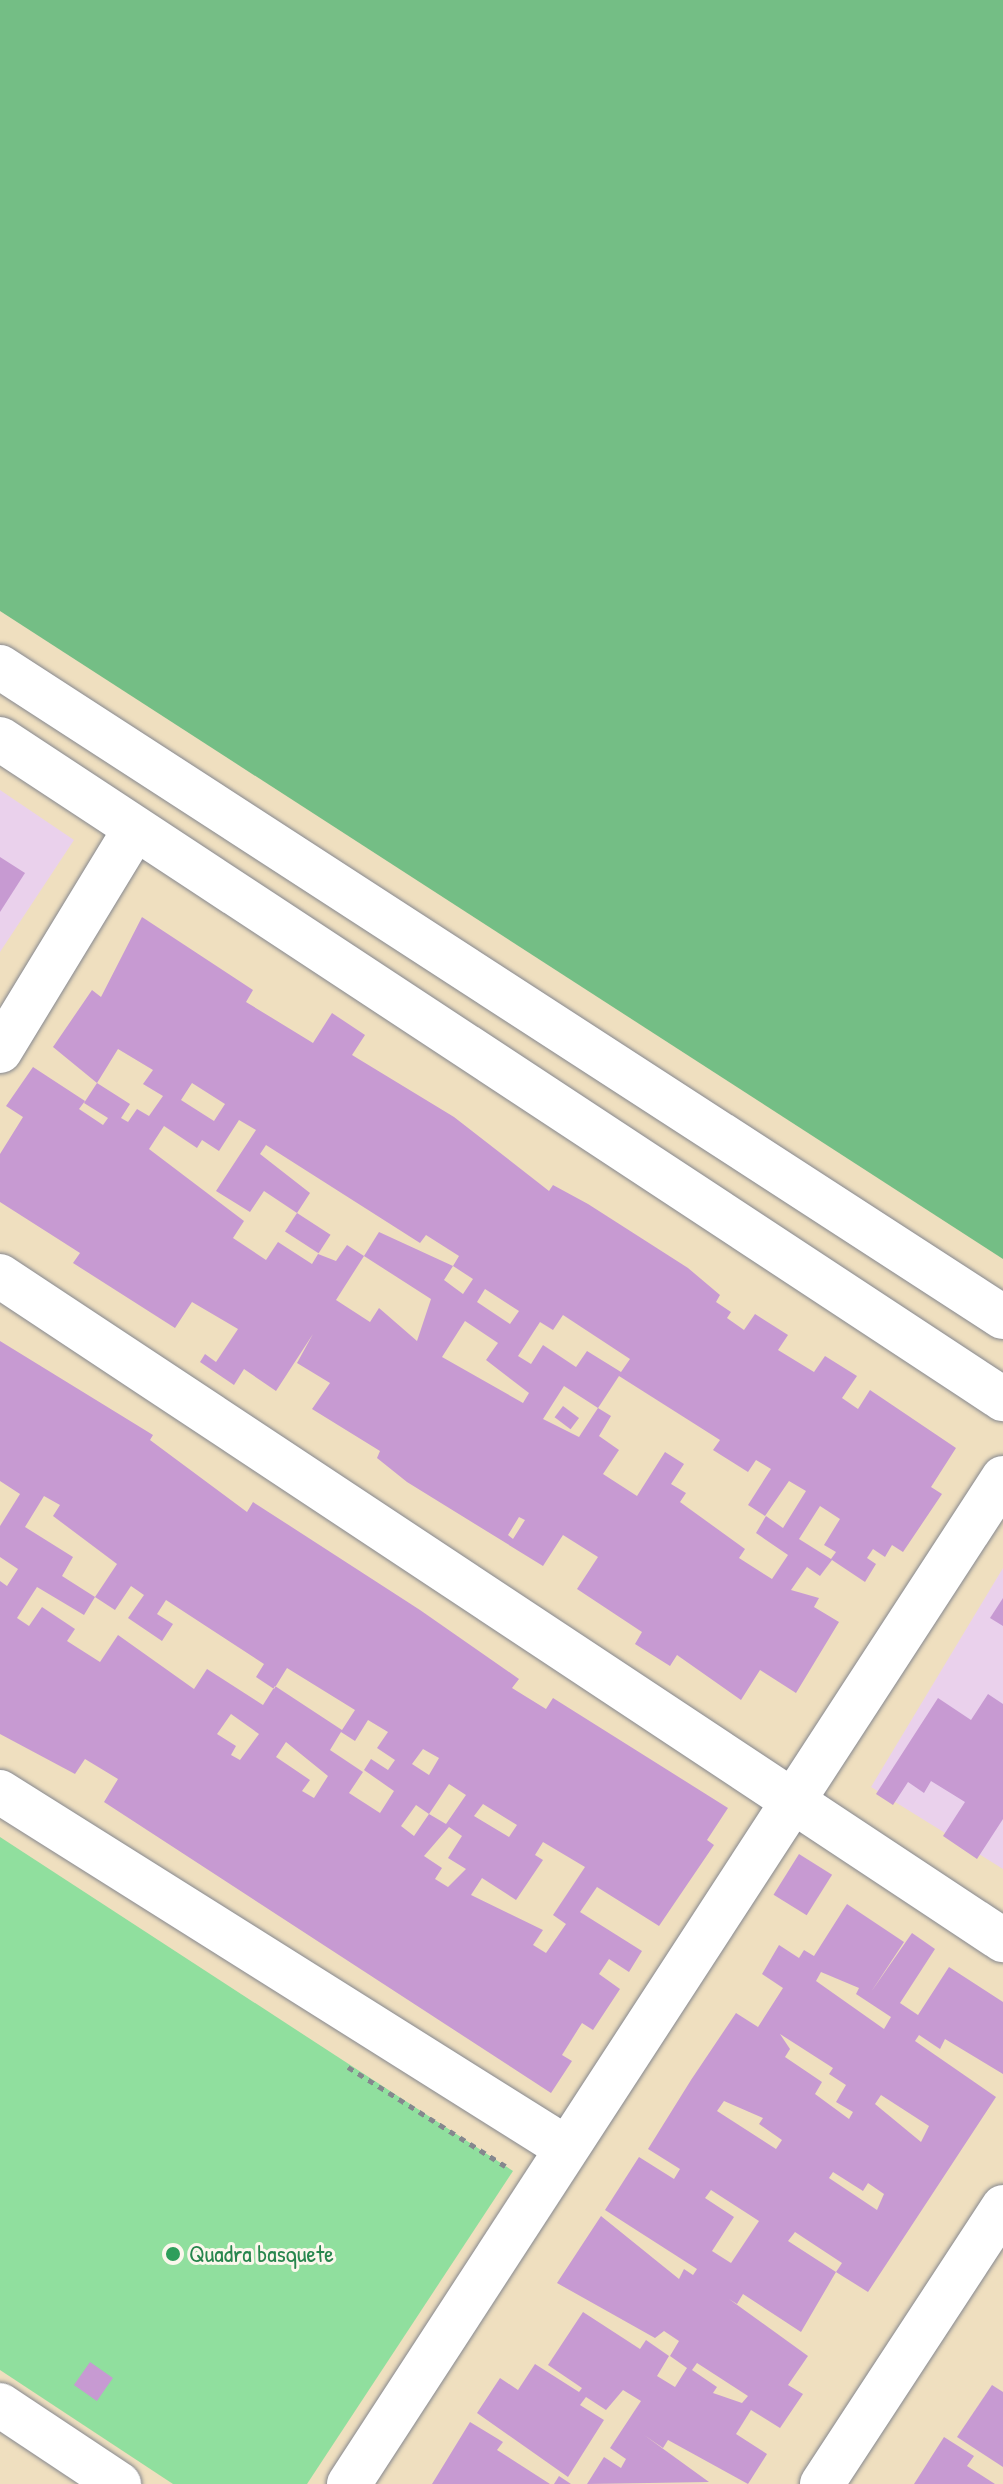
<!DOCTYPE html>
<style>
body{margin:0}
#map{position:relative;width:1003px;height:2484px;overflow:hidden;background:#efdfbf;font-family:"Patrick Hand",sans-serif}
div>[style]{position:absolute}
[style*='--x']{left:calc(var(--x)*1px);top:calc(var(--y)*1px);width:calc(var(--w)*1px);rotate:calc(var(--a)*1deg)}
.built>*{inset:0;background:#ead1ec}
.green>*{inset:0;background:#90df9e}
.forest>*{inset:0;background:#74be85}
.building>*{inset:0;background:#c79ad2;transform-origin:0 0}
.path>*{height:5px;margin-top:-2.5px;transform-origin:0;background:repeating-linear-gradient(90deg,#85878e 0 6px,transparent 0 12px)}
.roads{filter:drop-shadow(0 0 2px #85878e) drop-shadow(0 0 2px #85878e)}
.minor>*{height:44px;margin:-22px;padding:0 22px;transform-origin:22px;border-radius:22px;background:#fff}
.dots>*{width:22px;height:22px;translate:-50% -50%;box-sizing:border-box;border:4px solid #fbf7ec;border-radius:50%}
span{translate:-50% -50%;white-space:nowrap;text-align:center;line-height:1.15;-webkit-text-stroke:6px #fbf7ec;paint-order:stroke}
.leisure-label{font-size:24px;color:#27864d}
.left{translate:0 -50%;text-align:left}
</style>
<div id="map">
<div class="built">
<div style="clip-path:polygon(0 790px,74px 840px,0 952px)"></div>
<div style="clip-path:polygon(1003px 1568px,1003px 1869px,871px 1787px)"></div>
</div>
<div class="green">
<div style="clip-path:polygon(0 1837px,513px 2171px,307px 2484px,173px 2484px,0 2370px)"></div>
</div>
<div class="forest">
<div style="clip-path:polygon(0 0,1003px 0,1003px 1259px,0 611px)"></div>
</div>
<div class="building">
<div style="clip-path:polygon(0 857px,25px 873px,0 912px)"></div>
<div style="clip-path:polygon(evenodd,142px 917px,253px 990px,246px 1002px,313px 1043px,332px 1013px,365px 1035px,352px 1055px,454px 1117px,549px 1191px,553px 1185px,588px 1204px,688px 1268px,720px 1295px,716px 1302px,731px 1312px,727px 1318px,744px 1330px,755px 1314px,788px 1335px,778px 1350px,814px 1372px,825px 1356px,857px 1376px,842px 1398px,858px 1409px,870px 1390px,956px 1448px,931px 1487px,942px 1494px,903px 1552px,892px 1545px,885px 1557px,873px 1549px,867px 1558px,876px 1564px,865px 1582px,832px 1560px,820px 1576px,807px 1567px,791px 1590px,819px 1598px,814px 1607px,839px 1622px,796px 1693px,760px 1670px,741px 1700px,677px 1655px,670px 1666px,635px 1644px,642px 1632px,577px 1589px,598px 1557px,563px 1535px,543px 1566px,407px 1482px,377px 1458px,380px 1451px,312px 1409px,330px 1383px,297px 1363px,313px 1334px,276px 1391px,244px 1369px,234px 1385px,200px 1362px,205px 1354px,216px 1362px,238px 1329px,192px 1302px,175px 1328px,73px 1263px,80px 1253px,0 1202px,0 1154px,23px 1117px,6px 1106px,33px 1067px,85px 1101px,79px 1109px,103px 1125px,108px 1118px,84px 1103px,97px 1083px,53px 1047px,92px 990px,101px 997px,142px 917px,118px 1049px,153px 1070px,143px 1084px,163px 1096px,149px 1116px,137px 1109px,128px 1122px,121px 1118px,130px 1104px,97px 1083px,118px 1049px,142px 917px,192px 1083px,225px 1104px,214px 1121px,181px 1100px,192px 1083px,142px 917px,239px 1120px,256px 1130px,216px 1191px,250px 1212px,264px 1191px,297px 1213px,310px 1193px,260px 1154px,266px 1145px,420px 1243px,426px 1235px,459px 1256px,453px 1266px,473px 1279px,463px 1294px,444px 1280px,453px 1266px,379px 1232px,364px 1256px,347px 1245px,336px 1261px,318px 1254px,312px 1264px,278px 1242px,266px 1260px,233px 1238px,244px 1221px,149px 1149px,164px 1126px,197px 1148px,202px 1140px,219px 1151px,239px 1120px,142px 917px,364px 1256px,431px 1299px,417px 1341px,379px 1308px,370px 1322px,336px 1300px,364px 1256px,142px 917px,485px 1289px,519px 1311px,510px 1324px,477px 1302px,485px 1289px,142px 917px,563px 1315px,630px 1359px,621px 1372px,587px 1351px,576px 1367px,543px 1345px,531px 1364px,518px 1356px,540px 1322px,553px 1330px,563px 1315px,142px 917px,465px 1321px,498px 1343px,486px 1360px,529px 1393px,523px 1403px,442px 1357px,465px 1321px,142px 917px,619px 1376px,720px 1440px,713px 1450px,748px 1472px,756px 1460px,771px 1469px,748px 1505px,765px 1516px,789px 1481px,806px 1491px,783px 1528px,766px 1516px,756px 1533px,788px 1555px,772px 1579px,739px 1558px,745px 1549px,680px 1502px,686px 1493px,671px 1484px,684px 1464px,665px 1452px,637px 1496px,603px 1474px,619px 1450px,599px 1436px,611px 1416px,598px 1408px,579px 1437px,543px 1419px,564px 1386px,598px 1408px,619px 1376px,142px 917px,820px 1506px,840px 1519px,824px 1545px,836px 1552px,831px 1559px,799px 1539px,820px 1506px,142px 917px,519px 1517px,525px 1520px,513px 1539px,508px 1535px,519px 1517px)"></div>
<div style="left:297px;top:1213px;width:40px;height:22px;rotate:33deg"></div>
<div style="clip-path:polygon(evenodd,0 1341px,153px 1435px,150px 1440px,247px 1512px,253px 1502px,420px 1610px,519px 1679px,512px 1688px,546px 1709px,553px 1698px,728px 1808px,707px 1840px,714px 1845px,659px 1926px,597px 1887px,580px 1912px,642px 1951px,629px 1972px,609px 1959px,599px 1974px,620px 1989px,593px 2030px,582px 2023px,562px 2055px,572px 2061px,551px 2093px,104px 1802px,118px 1779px,85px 1759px,75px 1774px,0 1734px,0 1581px,7px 1586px,18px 1569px,0 1557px,0 1526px,20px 1494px,0 1481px,0 1341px,44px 1496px,60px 1505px,53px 1516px,117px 1564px,95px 1597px,115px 1610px,131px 1586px,144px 1595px,128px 1618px,162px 1641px,173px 1624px,157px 1614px,166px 1600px,264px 1664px,256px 1677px,274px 1689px,287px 1668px,355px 1710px,342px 1730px,275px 1686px,263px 1705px,207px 1669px,194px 1689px,118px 1635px,100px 1662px,67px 1641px,75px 1629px,42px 1607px,29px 1626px,17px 1618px,37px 1587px,84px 1615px,95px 1597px,62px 1576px,73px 1557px,25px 1527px,44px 1496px,0 1341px,231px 1714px,259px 1734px,240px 1760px,231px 1755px,236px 1746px,217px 1734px,231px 1714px,0 1341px,368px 1720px,388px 1732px,377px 1748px,395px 1760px,388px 1770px,371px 1759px,364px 1770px,394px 1791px,380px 1813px,349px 1793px,363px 1772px,330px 1750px,341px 1732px,355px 1741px,368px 1720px,0 1341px,286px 1742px,328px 1776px,314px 1798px,302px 1791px,310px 1780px,276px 1757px,286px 1742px,0 1341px,423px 1749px,439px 1758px,429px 1775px,412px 1764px,423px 1749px,0 1341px,449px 1784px,466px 1795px,446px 1824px,429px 1814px,414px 1836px,401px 1826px,416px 1805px,429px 1814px,449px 1784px,0 1341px,483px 1804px,517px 1825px,509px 1837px,474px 1816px,483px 1804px,0 1341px,449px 1827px,462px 1836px,448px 1858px,466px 1869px,448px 1887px,435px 1879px,442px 1868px,424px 1856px,449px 1827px,0 1341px,543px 1842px,585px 1867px,553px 1915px,566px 1924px,546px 1953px,533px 1945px,543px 1930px,471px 1895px,482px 1878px,516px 1900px,543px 1860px,535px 1855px,543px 1842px)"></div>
<div style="left:563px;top:1406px;width:20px;height:14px;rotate:37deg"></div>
<div style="clip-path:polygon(1003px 1598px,1003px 1626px,990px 1618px)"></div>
<div style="clip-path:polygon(988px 1694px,1003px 1704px,1003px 1819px,977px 1859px,943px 1836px,965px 1802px,931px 1781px,924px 1793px,908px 1782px,893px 1805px,876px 1794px,938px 1698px,971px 1720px)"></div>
<div style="left:799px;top:1854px;width:39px;height:48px;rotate:32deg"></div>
<div style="clip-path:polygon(evenodd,847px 1904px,904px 1942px,871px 1992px,912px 1933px,935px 1949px,900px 2003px,918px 2015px,949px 1967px,1003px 2002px,1003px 2074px,945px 2039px,940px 2049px,919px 2035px,915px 2041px,996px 2097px,868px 2292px,836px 2272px,842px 2263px,795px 2232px,788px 2241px,836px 2272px,801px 2332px,743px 2294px,737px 2304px,729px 2299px,808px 2356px,788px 2385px,803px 2394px,780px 2428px,751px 2410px,736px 2434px,767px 2454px,748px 2484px,668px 2440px,663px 2448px,644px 2435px,709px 2482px,587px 2484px,604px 2457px,621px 2468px,626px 2459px,610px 2448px,641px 2401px,623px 2390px,606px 2410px,586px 2397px,580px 2405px,604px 2420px,568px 2477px,477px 2413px,500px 2378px,518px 2390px,535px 2364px,579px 2392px,582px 2388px,548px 2365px,583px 2312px,640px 2349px,646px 2340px,669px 2356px,657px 2376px,675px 2387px,687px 2368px,670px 2356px,679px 2341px,664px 2331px,655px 2338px,557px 2283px,601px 2216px,679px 2279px,684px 2269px,693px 2275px,697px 2269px,605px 2210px,639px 2157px,674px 2179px,680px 2169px,648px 2149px,691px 2080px,736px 2013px,758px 2027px,783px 1988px,762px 1974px,779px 1945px,799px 1958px,804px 1950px,814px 1956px,847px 1904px,821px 1972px,859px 1988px,856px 1994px,891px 2017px,884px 2029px,816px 1981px,821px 1972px,847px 1904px,780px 2034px,833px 2068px,829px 2074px,846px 2085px,836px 2102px,853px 2112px,849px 2119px,815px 2094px,822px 2082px,785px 2057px,790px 2049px,780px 2034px,847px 1904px,881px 2095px,929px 2126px,921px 2142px,875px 2104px,881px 2095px,847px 1904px,724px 2101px,763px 2118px,759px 2124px,782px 2140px,776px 2149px,717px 2111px,724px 2101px,847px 1904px,833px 2172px,863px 2191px,868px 2183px,884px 2194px,877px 2210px,829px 2178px,833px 2172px,847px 1904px,711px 2190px,759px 2221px,731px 2263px,712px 2251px,734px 2217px,705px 2198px,711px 2190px,847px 1904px,697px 2363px,748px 2396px,742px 2403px,713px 2393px,717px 2387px,692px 2370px,697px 2363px)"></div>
<div style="left:90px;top:2362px;width:28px;height:28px;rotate:35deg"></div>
<div style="clip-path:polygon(992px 2385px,1003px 2392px,1003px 2467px,957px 2437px)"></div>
<div style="clip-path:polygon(470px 2422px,503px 2442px,497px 2450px,550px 2484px,432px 2484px)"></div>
<div style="clip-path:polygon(944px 2437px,974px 2456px,967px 2466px,995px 2484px,914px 2484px)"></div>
<div style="clip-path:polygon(559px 2476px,571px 2484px,554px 2484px)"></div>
</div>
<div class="path">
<div style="--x:348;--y:2067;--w:186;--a:32.2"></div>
</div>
<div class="roads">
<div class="minor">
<div style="--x:0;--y:667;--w:1195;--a:32.95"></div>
<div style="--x:0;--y:739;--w:1201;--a:33.35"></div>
<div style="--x:0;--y:1051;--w:260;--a:-58.7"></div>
<div style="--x:0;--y:1276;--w:1203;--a:33.51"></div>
<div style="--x:0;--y:1792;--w:665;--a:32.16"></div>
<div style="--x:0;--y:2405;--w:143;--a:33.6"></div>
<div style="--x:349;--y:2484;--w:1200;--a:-56.97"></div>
<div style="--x:822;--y:2484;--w:331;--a:-56.8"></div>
</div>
</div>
<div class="dots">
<div style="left:173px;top:2254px;background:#2e9e5b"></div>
</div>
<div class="leisure-label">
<span class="left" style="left:189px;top:2254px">Quadra basquete</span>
</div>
</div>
